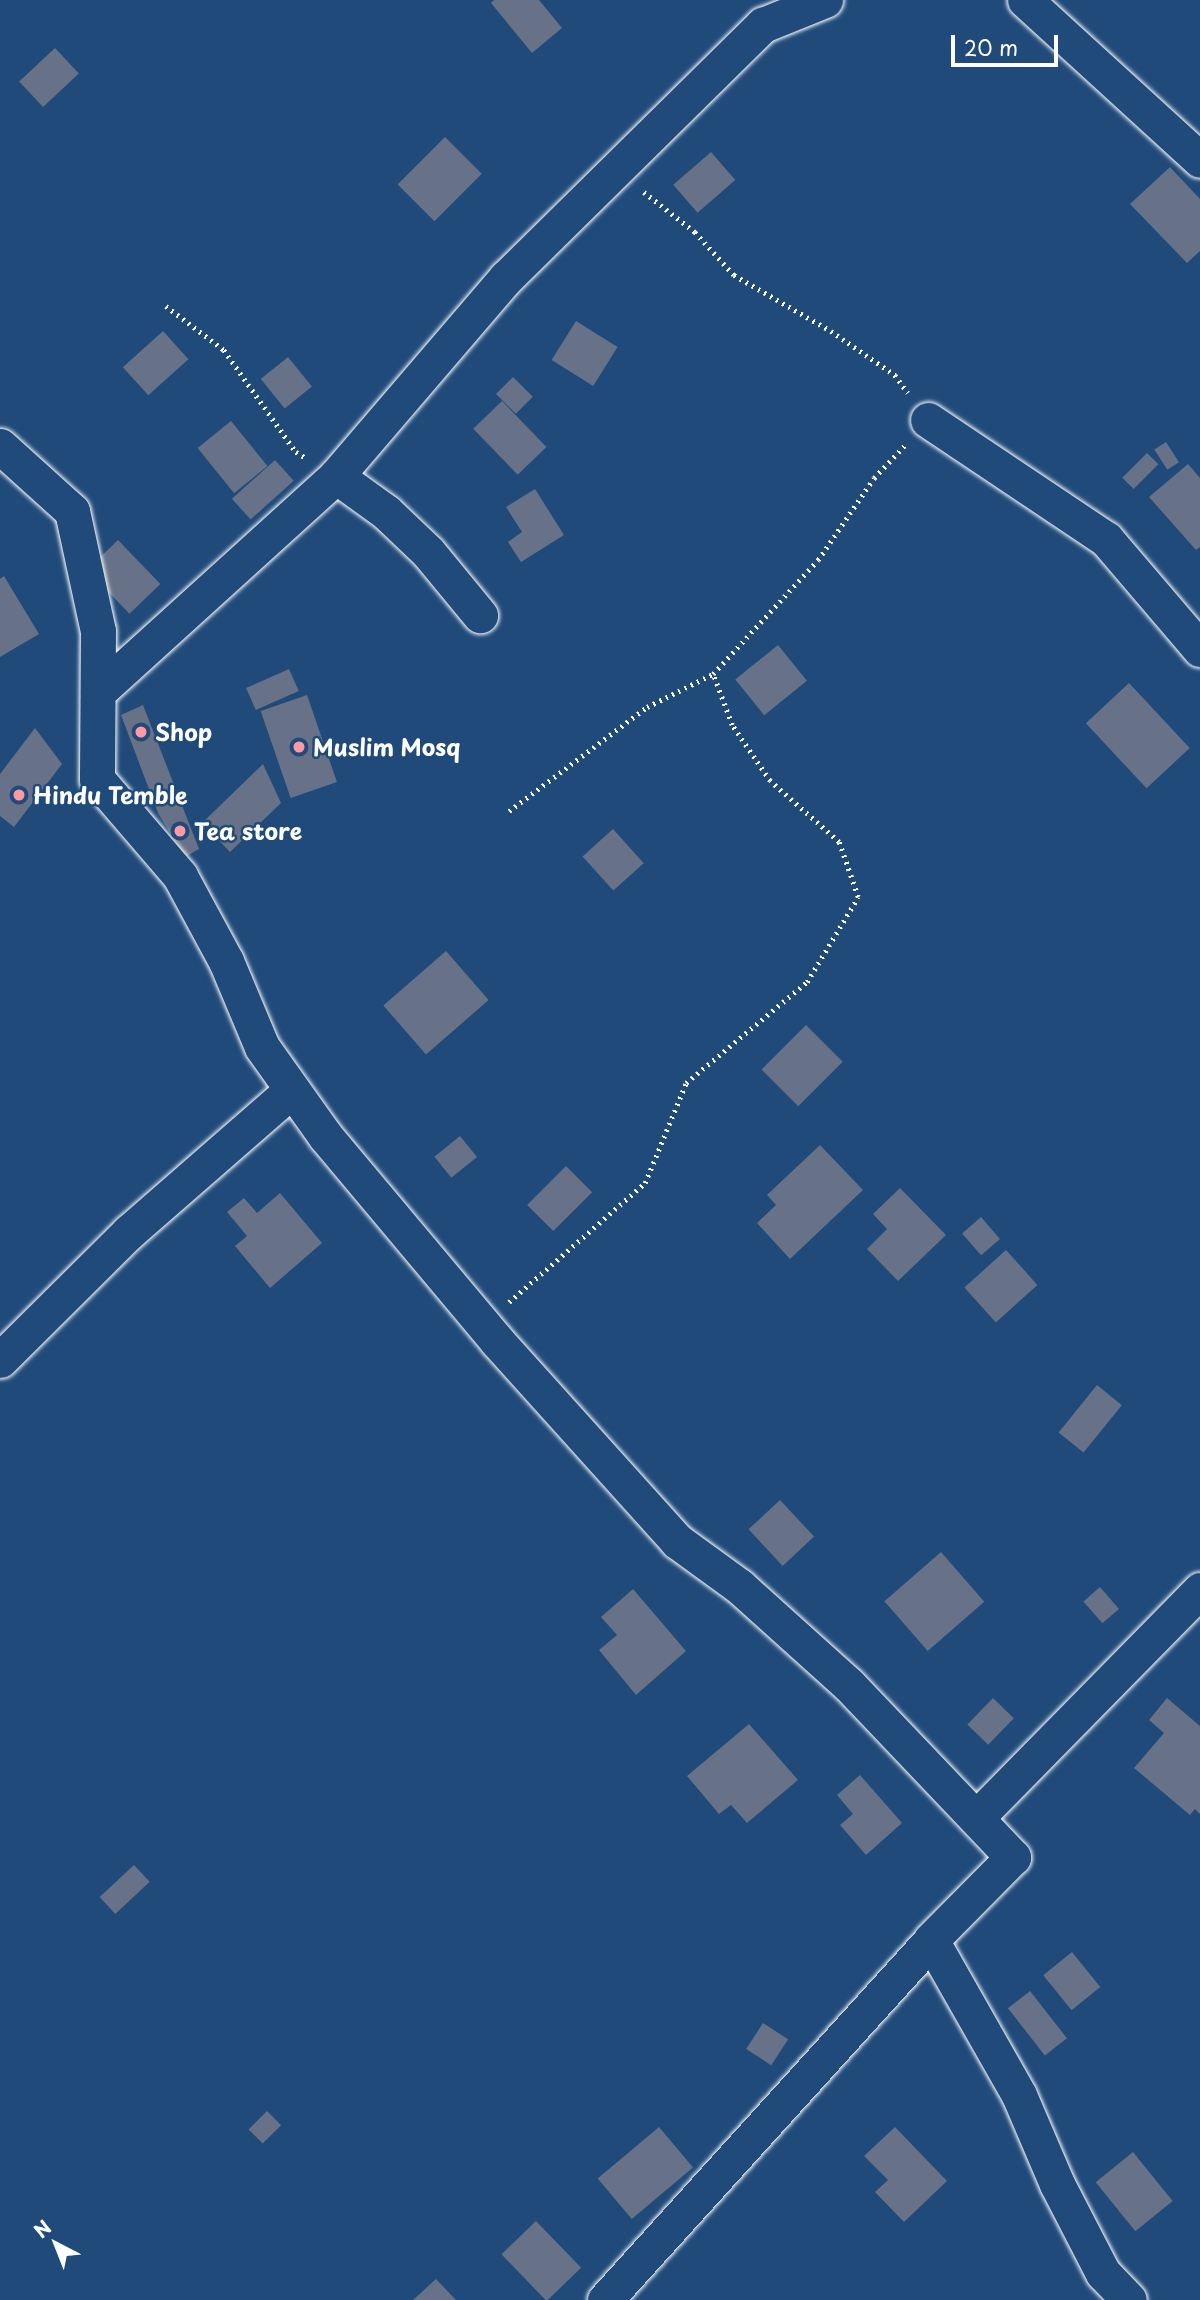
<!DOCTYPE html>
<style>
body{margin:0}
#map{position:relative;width:1200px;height:2300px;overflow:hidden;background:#1f4a7a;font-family:"Playpen Sans",sans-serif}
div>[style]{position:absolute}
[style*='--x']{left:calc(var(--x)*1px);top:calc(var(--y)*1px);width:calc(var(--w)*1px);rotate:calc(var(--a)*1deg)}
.building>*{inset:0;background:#677187;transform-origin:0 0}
.path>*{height:4.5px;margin-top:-2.25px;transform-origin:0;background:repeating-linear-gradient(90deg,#fff 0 2px,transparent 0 7px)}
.roads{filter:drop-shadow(0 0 2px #fff) drop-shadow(0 0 2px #fff)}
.street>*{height:35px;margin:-17.5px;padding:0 17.5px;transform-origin:17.5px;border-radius:17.5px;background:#1f4a7a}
.dots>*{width:19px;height:19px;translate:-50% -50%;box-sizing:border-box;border:4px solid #1f4a7a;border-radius:50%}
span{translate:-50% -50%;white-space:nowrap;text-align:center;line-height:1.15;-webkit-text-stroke:5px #1f4a7a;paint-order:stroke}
.poi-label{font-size:23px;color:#fff;font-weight:700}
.left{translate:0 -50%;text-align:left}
.north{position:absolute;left:21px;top:2209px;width:70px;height:70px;-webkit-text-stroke:5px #1f4a7a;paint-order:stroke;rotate:318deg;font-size:19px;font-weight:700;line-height:28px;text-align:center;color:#fff}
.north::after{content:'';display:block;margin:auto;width:24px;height:32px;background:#fff;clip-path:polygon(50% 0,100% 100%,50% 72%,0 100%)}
.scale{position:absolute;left:951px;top:35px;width:107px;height:32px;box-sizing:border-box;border:4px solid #fff;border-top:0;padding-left:9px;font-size:21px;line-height:24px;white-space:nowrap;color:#fff;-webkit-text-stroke:5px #1f4a7a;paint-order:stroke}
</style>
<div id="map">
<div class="building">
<div style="clip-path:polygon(494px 0,539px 0,562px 28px,532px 53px,491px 3px)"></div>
<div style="left:55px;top:48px;width:35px;height:49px;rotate:47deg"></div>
<div style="left:445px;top:137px;width:52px;height:67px;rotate:45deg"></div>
<div style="left:711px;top:152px;width:37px;height:50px;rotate:49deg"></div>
<div style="clip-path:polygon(1170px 167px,1200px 199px,1200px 251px,1187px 263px,1130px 204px)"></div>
<div style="left:576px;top:321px;width:49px;height:46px;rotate:32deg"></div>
<div style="left:163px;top:331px;width:38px;height:54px;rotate:48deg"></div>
<div style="left:288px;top:357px;width:38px;height:35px;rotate:51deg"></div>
<div style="left:513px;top:377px;width:28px;height:24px;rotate:45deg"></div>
<div style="left:502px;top:401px;width:64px;height:40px;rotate:46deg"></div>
<div style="left:231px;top:421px;width:58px;height:43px;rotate:51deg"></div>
<div style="left:1166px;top:442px;width:24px;height:14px;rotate:57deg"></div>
<div style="left:1147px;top:453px;width:16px;height:35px;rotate:45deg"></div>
<div style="left:275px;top:460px;width:28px;height:58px;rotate:48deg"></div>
<div style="clip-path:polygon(1188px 464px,1200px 478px,1200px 547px,1196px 550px,1149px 497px)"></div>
<div style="clip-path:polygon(535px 489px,564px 535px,521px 562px,508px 542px,522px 532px,506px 507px)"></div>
<div style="left:118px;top:540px;width:61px;height:43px;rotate:46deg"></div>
<div style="clip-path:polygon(4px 576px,39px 634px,0 657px,0 579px)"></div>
<div style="left:778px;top:645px;width:46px;height:55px;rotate:51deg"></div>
<div style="left:289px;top:669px;width:24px;height:47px;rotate:66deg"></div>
<div style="left:1129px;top:683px;width:89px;height:59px;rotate:47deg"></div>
<div style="left:307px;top:695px;width:92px;height:49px;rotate:71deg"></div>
<div style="clip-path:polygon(143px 705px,199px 849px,185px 857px,158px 813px,121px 715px)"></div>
<div style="clip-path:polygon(35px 728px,62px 764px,14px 827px,0 816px,0 774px)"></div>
<div style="clip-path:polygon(263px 764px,281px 803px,230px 852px,202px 823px)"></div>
<div style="left:613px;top:829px;width:46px;height:41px;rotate:48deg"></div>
<div style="left:446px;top:951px;width:65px;height:83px;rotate:49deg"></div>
<div style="left:806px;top:1025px;width:52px;height:63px;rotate:45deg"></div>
<div style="left:460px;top:1136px;width:27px;height:33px;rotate:51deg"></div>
<div style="clip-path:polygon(820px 1145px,863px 1190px,790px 1259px,757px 1223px,776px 1205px,767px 1195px)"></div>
<div style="left:566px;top:1166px;width:37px;height:55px;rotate:45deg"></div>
<div style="clip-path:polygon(900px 1188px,946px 1235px,898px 1281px,867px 1249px,887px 1229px,873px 1214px)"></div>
<div style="clip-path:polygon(280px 1193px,322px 1243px,270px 1288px,235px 1246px,247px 1236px,227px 1212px,244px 1198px,257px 1213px)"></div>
<div style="left:981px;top:1217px;width:29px;height:25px;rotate:49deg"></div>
<div style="left:1006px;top:1250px;width:47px;height:56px;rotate:48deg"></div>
<div style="left:1097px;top:1385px;width:32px;height:61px;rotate:39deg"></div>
<div style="left:780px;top:1500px;width:50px;height:43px;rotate:47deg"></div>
<div style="left:941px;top:1552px;width:66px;height:75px;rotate:49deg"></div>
<div style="left:1100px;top:1587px;width:29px;height:22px;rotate:49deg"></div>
<div style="clip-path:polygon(633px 1589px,686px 1651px,636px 1695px,599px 1650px,617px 1635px,601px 1617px)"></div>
<div style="left:993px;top:1698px;width:29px;height:37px;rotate:44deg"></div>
<div style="clip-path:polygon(1167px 1698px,1200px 1726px,1200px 1814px,1195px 1809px,1190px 1815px,1134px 1768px,1164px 1733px,1149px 1720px)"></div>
<div style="clip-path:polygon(749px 1724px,798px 1780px,747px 1823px,731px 1805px,719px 1814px,687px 1776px)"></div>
<div style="clip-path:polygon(860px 1775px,902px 1823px,866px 1855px,840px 1825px,853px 1814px,837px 1795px)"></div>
<div style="left:134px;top:1865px;width:23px;height:47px;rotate:47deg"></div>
<div style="left:1072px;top:1952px;width:45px;height:37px;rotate:51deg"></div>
<div style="left:1030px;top:1991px;width:60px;height:28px;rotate:52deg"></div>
<div style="left:763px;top:2023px;width:30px;height:31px;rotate:33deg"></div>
<div style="left:267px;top:2111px;width:20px;height:26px;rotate:45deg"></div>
<div style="left:659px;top:2127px;width:53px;height:80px;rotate:50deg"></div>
<div style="clip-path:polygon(895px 2127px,947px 2181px,904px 2222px,875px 2192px,888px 2180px,864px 2156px)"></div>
<div style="left:1133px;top:2152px;width:63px;height:48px;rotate:51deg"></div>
<div style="left:536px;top:2221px;width:65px;height:48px;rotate:46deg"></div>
<div style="clip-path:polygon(436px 2279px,456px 2300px,413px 2300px)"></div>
</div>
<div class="path">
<div style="--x:644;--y:192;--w:65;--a:38.1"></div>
<div style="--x:695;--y:232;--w:58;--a:47.8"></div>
<div style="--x:734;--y:275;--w:112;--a:30"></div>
<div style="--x:831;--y:331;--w:78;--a:34.5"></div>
<div style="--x:895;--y:375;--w:22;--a:54"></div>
<div style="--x:166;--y:306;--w:73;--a:37.2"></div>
<div style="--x:224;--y:350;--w:125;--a:54.8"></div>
<div style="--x:296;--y:452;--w:12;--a:31"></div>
<div style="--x:509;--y:811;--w:173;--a:-37"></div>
<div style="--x:647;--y:707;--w:74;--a:-26.6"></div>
<div style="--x:713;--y:674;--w:155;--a:-47.4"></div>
<div style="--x:818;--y:560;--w:99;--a:-55.7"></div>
<div style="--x:874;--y:478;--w:45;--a:-46.8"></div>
<div style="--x:509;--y:1302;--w:181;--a:-41.2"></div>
<div style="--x:645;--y:1183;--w:108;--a:-67.7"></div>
<div style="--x:686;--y:1083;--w:158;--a:-39.9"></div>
<div style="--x:807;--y:982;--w:99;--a:-59"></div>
<div style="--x:858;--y:897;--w:58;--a:-109.1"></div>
<div style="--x:839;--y:842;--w:92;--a:-138.5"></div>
<div style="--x:770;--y:781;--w:68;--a:-124.2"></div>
<div style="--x:732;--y:725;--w:54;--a:-110.4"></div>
</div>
<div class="roads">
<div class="street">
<div style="--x:1025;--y:0;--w:237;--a:42.4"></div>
<div style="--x:928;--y:420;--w:214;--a:33.8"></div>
<div style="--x:1106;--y:539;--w:145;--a:49.5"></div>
<div style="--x:0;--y:446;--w:97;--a:42.1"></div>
<div style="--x:72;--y:511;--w:123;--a:77.8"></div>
<div style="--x:98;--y:631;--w:148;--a:90.4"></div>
<div style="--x:97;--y:779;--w:128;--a:49.4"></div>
<div style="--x:180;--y:876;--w:97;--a:61.6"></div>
<div style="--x:226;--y:961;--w:93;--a:67.3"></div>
<div style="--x:262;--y:1047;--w:110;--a:54.6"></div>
<div style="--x:326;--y:1137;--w:266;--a:50"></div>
<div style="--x:497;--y:1341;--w:269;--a:48"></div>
<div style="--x:677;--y:1541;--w:77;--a:36"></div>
<div style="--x:739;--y:1586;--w:148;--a:42"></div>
<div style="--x:849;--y:1685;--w:238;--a:46.4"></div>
<div style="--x:1013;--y:1857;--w:117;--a:134.7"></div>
<div style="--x:931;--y:1940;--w:178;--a:60.4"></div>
<div style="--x:1019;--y:2095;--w:97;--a:66.9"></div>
<div style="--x:1057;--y:2184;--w:100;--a:62.7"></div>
<div style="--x:1103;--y:2273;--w:37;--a:46"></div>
<div style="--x:336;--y:476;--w:62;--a:35.8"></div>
<div style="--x:386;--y:512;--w:58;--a:43.6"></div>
<div style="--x:428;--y:552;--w:82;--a:50.5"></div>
<div style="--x:98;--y:692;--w:321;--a:-42.2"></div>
<div style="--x:336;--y:476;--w:261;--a:-49.4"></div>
<div style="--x:506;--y:278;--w:361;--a:-44.6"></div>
<div style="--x:763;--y:25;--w:67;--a:-22"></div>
<div style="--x:0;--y:1360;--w:182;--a:-44.8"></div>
<div style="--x:129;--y:1232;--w:216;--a:-41.1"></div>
<div style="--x:978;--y:1816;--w:317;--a:-45.5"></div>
<div style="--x:605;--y:2300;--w:486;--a:-47.8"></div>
</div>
</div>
<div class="dots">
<div style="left:141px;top:732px;background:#ff9aa2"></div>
<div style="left:299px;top:747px;background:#ff9aa2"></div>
<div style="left:19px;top:795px;background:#ff9aa2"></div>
<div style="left:180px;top:831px;background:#ff9aa2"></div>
</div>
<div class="poi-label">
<span class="left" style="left:155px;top:732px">Shop</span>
<span class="left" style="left:313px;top:747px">Muslim Mosq</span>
<span class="left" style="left:33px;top:795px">Hindu Temble</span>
<span class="left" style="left:194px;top:831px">Tea store</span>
</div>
<div class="north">N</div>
<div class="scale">20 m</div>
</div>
